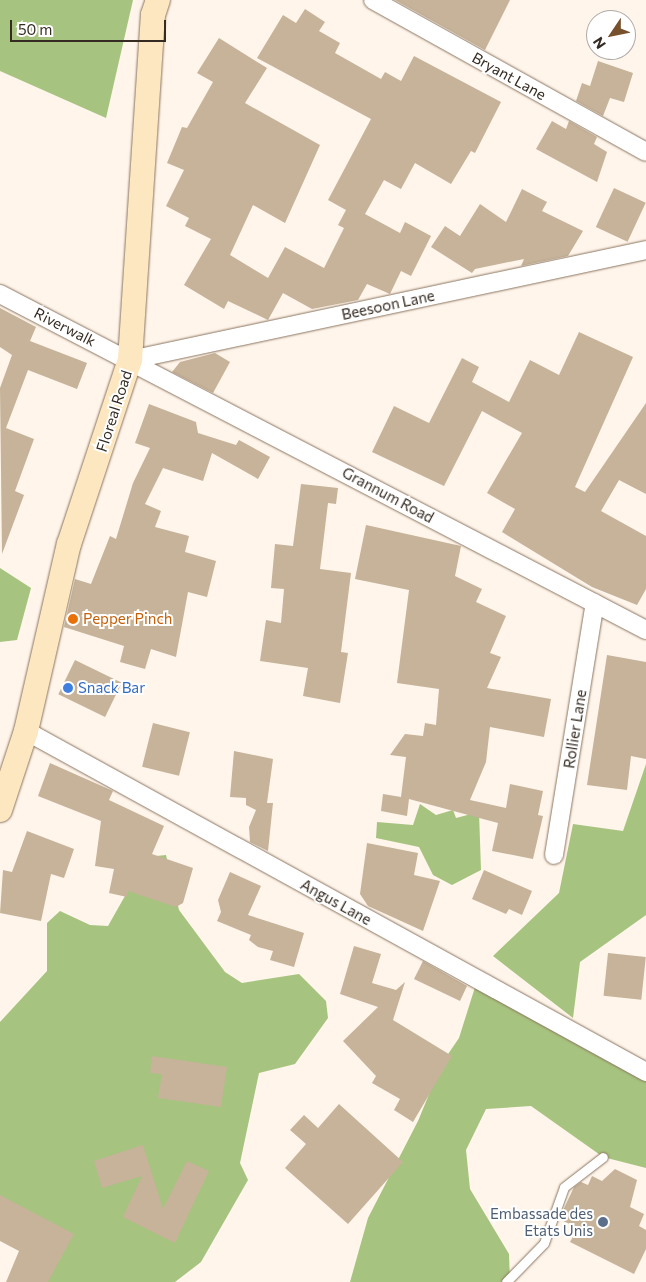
<!DOCTYPE html>
<style>
body{margin:0}
#map{position:relative;width:646px;height:1282px;overflow:hidden;background:#fff5eb;font-family:Commissioner,sans-serif}
div>[style]{position:absolute}
[style*='--x']{left:calc(var(--x)*1px);top:calc(var(--y)*1px);width:calc(var(--w)*1px);rotate:calc(var(--a)*1deg)}
.forest>*{inset:0;background:#a6c37f}
.building>*{inset:0;background:#c6b399;transform-origin:0 0}
.roads{filter:drop-shadow(0 0 1px #8b755f) drop-shadow(0 0 1px #8b755f)}
.lane>*{height:9px;margin:-4.5px;padding:0 4.5px;transform-origin:4.5px;border-radius:4.5px;background:#fff}
.street>*{height:18px;margin:-9px;padding:0 9px;transform-origin:9px;border-radius:9px;background:#fff}
.secondary>*{height:24px;margin:-12px;padding:0 12px;transform-origin:12px;border-radius:12px;background:#fce7c0}
.dots>*{width:14px;height:14px;translate:-50% -50%;box-sizing:border-box;border:2px solid #fff;border-radius:50%}
span{translate:-50% -50%;white-space:nowrap;text-align:center;line-height:1.15;-webkit-text-stroke:4px #fff;paint-order:stroke}
.street-label{font-size:15px;color:#352b22}
.food-label{font-size:15px;color:#c56008}
.left{translate:0 -50%;text-align:left}
.shop-label{font-size:15px;color:#366cbe}
.service-label{font-size:15px;color:#4e5e75}
.right{translate:-100% -50%;text-align:right}
.north{position:absolute;left:586px;top:10px;width:50px;height:50px;box-sizing:border-box;background:#fff;border:1px solid #aeaaa7;border-radius:50%;rotate:236deg;font-size:14px;font-weight:700;line-height:20px;text-align:center;color:#352b22}
.north::after{content:'';display:block;margin:auto;width:18px;height:22px;background:#76512c;clip-path:polygon(50% 0,100% 100%,50% 72%,0 100%)}
.scale{position:absolute;left:10px;top:20px;width:156px;height:22px;box-sizing:border-box;border:2px solid #352b22;border-top:0;padding-left:6px;font-size:15px;line-height:18px;white-space:nowrap;color:#352b22;-webkit-text-stroke:4px #fff;paint-order:stroke}
</style>
<div id="map">
<div class="forest">
<div style="clip-path:polygon(0 0,133px 0,106px 118px,0 71px)"></div>
<div style="clip-path:polygon(0 568px,31px 588px,17px 640px,0 642px)"></div>
<div style="clip-path:polygon(646px 764px,646px 915px,580px 962px,573px 1018px,493px 956px,559px 893px,573px 824px,623px 831px)"></div>
<div style="clip-path:polygon(420px 804px,436px 815px,453px 810px,456px 818px,479px 812px,481px 870px,452px 885px,433px 875px,419px 847px,376px 838px,377px 822px,413px 825px)"></div>
<div style="clip-path:polygon(166px 855px,179px 910px,225px 972px,242px 983px,299px 974px,326px 1001px,328px 1018px,295px 1064px,259px 1073px,240px 1163px,248px 1180px,201px 1262px,175px 1282px,45px 1282px,0 1196px,0 1022px,47px 971px,47px 923px,60px 911px,90px 925px,108px 926px,147px 857px)"></div>
<div style="clip-path:polygon(476px 984px,646px 1080px,646px 1168px,603px 1157px,531px 1106px,486px 1109px,466px 1150px,470px 1189px,509px 1254px,510px 1282px,350px 1282px,368px 1218px,418px 1121px,442px 1063px,459px 1038px)"></div>
</div>
<div class="building">
<div style="clip-path:polygon(395px 0,510px 0,485px 50px)"></div>
<div style="clip-path:polygon(305px 9px,325px 22px,319px 31px,340px 43px,335px 53px,381px 79px,385px 72px,401px 81px,414px 56px,501px 102px,475px 153px,471px 151px,451px 184px,415px 163px,401px 189px,384px 180px,365px 214px,400px 233px,405px 222px,431px 236px,411px 276px,401px 271px,390px 294px,367px 284px,358px 300px,312px 309px,283px 293px,268px 320px,228px 301px,224px 309px,184px 285px,211px 239px,185px 226px,189px 218px,166px 206px,184px 170px,167px 163px,182px 127px,187px 128px,213px 82px,197px 73px,219px 38px,267px 68px,245px 103px,320px 145px,285px 223px,253px 205px,230px 255px,268px 278px,285px 247px,324px 268px,344px 228px,338px 225px,346px 210px,328px 200px,371px 119px,257px 58px,283px 15px,296px 23px)"></div>
<div style="clip-path:polygon(598px 61px,633px 73px,624px 102px,610px 98px,603px 116px,576px 101px,582px 83px,590px 86px)"></div>
<div style="clip-path:polygon(552px 121px,566px 129px,569px 121px,597px 137px,594px 144px,607px 152px,597px 182px,536px 149px)"></div>
<div style="left:614px;top:188px;width:35px;height:43px;rotate:25deg"></div>
<div style="clip-path:polygon(522px 189px,547px 202px,542px 211px,583px 231px,568px 256px,521px 266px,524px 259px,475px 269px,472px 273px,431px 247px,445px 226px,460px 236px,480px 204px,506px 222px)"></div>
<div style="clip-path:polygon(0 308px,36px 327px,30px 341px,87px 363px,77px 389px,28px 370px,6px 428px,34px 439px,15px 491px,24px 495px,2px 554px,0 388px,12px 355px,0 347px)"></div>
<div style="clip-path:polygon(579px 332px,633px 357px,575px 487px,585px 492px,646px 403px,646px 494px,619px 480px,601px 511px,646px 536px,646px 589px,637px 605px,592px 587px,502px 532px,515px 509px,487px 493px,522px 433px,482px 411px,444px 486px,372px 452px,394px 406px,429px 423px,462px 358px,479px 367px,472px 382px,509px 402px,530px 360px,559px 375px)"></div>
<div style="clip-path:polygon(215px 353px,230px 362px,213px 393px,172px 372px,180px 362px)"></div>
<div style="clip-path:polygon(149px 404px,196px 422px,198px 433px,236px 445px,239px 440px,270px 457px,258px 479px,212px 453px,203px 481px,163px 468px,145px 504px,161px 511px,155px 527px,189px 536px,185px 552px,216px 561px,207px 597px,188px 592px,176px 657px,151px 649px,145px 669px,120px 662px,124px 646px,64px 627px,75px 579px,91px 584px,110px 536px,116px 539px,133px 483px,150px 448px,135px 443px)"></div>
<div style="clip-path:polygon(301px 484px,338px 488px,336px 504px,328px 503px,320px 569px,351px 573px,341px 652px,348px 653px,340px 703px,303px 696px,308px 668px,260px 661px,266px 620px,281px 623px,284px 589px,271px 588px,275px 544px,293px 546px)"></div>
<div style="clip-path:polygon(366px 525px,461px 546px,455px 576px,482px 589px,476px 602px,506px 616px,490px 653px,501px 657px,487px 688px,551px 699px,544px 737px,490px 727px,486px 762px,470px 800px,506px 808px,510px 784px,543px 791px,538px 815px,543px 816px,533px 859px,492px 851px,498px 823px,409px 799px,407px 816px,381px 811px,383px 794px,401px 797px,406px 757px,390px 755px,405px 734px,423px 736px,425px 723px,436px 725px,439px 689px,397px 683px,409px 590px,355px 579px)"></div>
<div style="clip-path:polygon(607px 655px,646px 662px,646px 759px,631px 756px,627px 790px,587px 785px)"></div>
<div style="left:75px;top:660px;width:52px;height:38px;rotate:26deg"></div>
<div style="left:153px;top:723px;width:38px;height:45px;rotate:14deg"></div>
<div style="clip-path:polygon(234px 751px,273px 759px,267px 803px,273px 803px,268px 851px,250px 842px,249px 827px,256px 810px,246px 805px,246px 798px,230px 797px)"></div>
<div style="clip-path:polygon(50px 763px,113px 791px,109px 800px,164px 826px,152px 854px,193px 868px,183px 903px,176px 907px,128px 891px,127px 897px,109px 893px,114px 869px,95px 866px,101px 821px,38px 796px)"></div>
<div style="clip-path:polygon(27px 831px,74px 849px,64px 878px,51px 874px,41px 921px,0 913px,3px 870px,12px 872px)"></div>
<div style="clip-path:polygon(367px 843px,418px 853px,414px 875px,440px 881px,423px 931px,368px 906px,360px 894px)"></div>
<div style="clip-path:polygon(484px 870px,532px 891px,522px 915px,509px 909px,506px 914px,472px 899px)"></div>
<div style="clip-path:polygon(230px 872px,261px 886px,248px 915px,304px 933px,294px 967px,270px 960px,273px 951px,258px 947px,249px 940px,251px 935px,217px 921px,221px 912px,218px 900px)"></div>
<div style="clip-path:polygon(354px 946px,381px 954px,372px 983px,396px 990px,405px 982px,393px 1020px,452px 1056px,413px 1122px,394px 1110px,400px 1099px,372px 1083px,376px 1076px,343px 1041px,378px 1007px,340px 994px)"></div>
<div style="left:608px;top:953px;width:38px;height:43px;rotate:6deg"></div>
<div style="clip-path:polygon(423px 961px,467px 986px,460px 1001px,414px 979px)"></div>
<div style="clip-path:polygon(152px 1056px,227px 1067px,221px 1107px,158px 1098px,162px 1074px,150px 1073px)"></div>
<div style="clip-path:polygon(339px 1104px,403px 1162px,348px 1224px,285px 1168px,306px 1144px,290px 1130px,304px 1115px,318px 1128px)"></div>
<div style="clip-path:polygon(143px 1145px,163px 1209px,187px 1161px,209px 1171px,175px 1243px,123px 1217px,142px 1176px,102px 1188px,94px 1161px)"></div>
<div style="clip-path:polygon(615px 1169px,637px 1180px,630px 1207px,644px 1214px,639px 1226px,646px 1230px,646px 1249px,634px 1274px,570px 1242px,578px 1228px,559px 1219px,574px 1187px,581px 1182px,588px 1185px,592px 1176px,602px 1181px)"></div>
<div style="clip-path:polygon(0 1195px,74px 1234px,48px 1282px,6px 1282px,19px 1251px,0 1241px)"></div>
</div>
<div class="roads">
<div class="lane">
<div style="--x:506;--y:1282;--w:54;--a:-45.7"></div>
<div style="--x:544;--y:1243;--w:59;--a:-70.3"></div>
<div style="--x:564;--y:1187;--w:49;--a:-37.6"></div>
</div>
<div class="street">
<div style="--x:373;--y:0;--w:312;--a:29.1"></div>
<div style="--x:0;--y:294;--w:728;--a:27.48"></div>
<div style="--x:130;--y:360;--w:528;--a:-12.03"></div>
<div style="--x:26;--y:731;--w:708;--a:28.81"></div>
<div style="--x:554;--y:855;--w:255;--a:-80.8"></div>
</div>
<div class="secondary">
<div style="--x:0;--y:810;--w:83;--a:-71.8"></div>
<div style="--x:26;--y:731;--w:192;--a:-77.1"></div>
<div style="--x:69;--y:544;--w:194;--a:-71.7"></div>
<div style="--x:130;--y:360;--w:346;--a:-86.2"></div>
<div style="--x:153;--y:15;--w:16;--a:-72"></div>
</div>
</div>
<div class="dots">
<div style="left:73px;top:619px;background:#e8710a"></div>
<div style="left:68px;top:688px;background:#3f7fe0"></div>
<div style="left:603px;top:1222px;background:#5c6f8a"></div>
</div>
<div class="street-label">
<span style="left:509px;top:76px;rotate:29deg">Bryant Lane</span>
<span style="left:388px;top:305px;rotate:-12deg">Beesoon Lane</span>
<span style="left:65px;top:327px;rotate:27deg">Riverwalk</span>
<span style="left:114px;top:411px;rotate:-72deg">Floreal Road</span>
<span style="left:388px;top:495px;rotate:28deg">Grannum Road</span>
<span style="left:575px;top:729px;rotate:-81deg">Rollier Lane</span>
<span style="left:336px;top:902px;rotate:29deg">Angus Lane</span>
</div>
<div class="food-label">
<span class="left" style="left:83px;top:619px">Pepper Pinch</span>
</div>
<div class="shop-label">
<span class="left" style="left:78px;top:688px">Snack Bar</span>
</div>
<div class="service-label">
<span class="right" style="left:593px;top:1222px">Embassade des<br>Etats Unis</span>
</div>
<div class="north">N</div>
<div class="scale">50 m</div>
</div>
